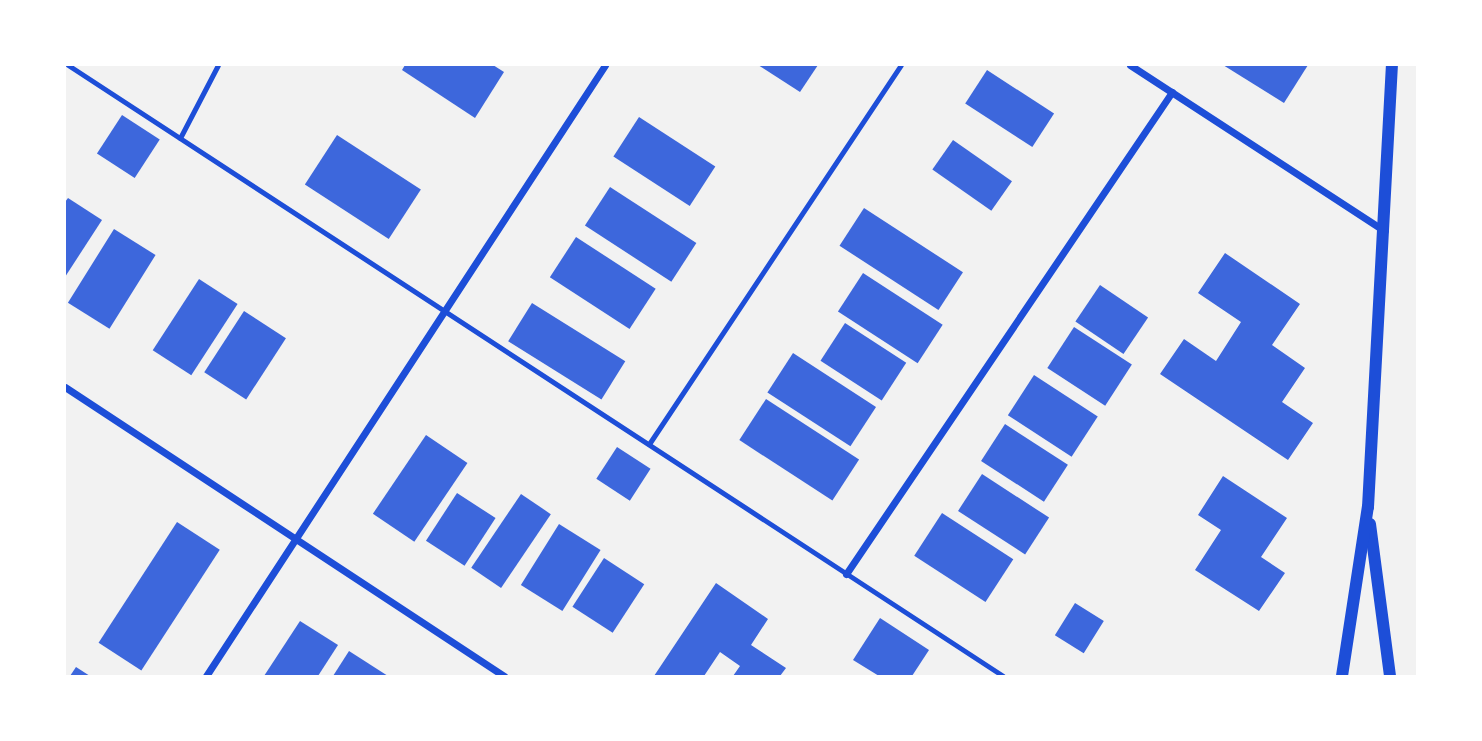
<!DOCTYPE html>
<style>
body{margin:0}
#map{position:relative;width:1482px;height:741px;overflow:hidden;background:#f2f2f2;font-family:"Varela Round",sans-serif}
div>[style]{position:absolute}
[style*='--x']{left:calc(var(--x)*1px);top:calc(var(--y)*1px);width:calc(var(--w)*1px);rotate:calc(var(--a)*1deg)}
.building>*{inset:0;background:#3d67dc;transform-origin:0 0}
.service>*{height:5px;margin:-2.5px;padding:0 2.5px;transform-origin:2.5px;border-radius:2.5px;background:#1d4ed8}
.minor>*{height:7px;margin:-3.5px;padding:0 3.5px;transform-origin:3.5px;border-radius:3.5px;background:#1d4ed8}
.tertiary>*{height:12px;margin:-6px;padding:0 6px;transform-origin:6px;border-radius:6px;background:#1d4ed8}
span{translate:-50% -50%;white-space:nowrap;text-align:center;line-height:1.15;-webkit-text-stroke:6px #fff;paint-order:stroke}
.frame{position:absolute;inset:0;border:66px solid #fff;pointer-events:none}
</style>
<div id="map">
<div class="building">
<div style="clip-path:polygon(405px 65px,493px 65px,504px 72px,475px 118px,402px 70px)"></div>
<div style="clip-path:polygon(758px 65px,818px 65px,800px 92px)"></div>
<div style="clip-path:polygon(1223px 65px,1308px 65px,1284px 103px)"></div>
<div style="left:987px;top:70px;width:80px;height:40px;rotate:33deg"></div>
<div style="left:122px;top:115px;width:45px;height:46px;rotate:33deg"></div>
<div style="left:639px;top:117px;width:91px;height:47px;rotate:33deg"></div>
<div style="left:337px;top:135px;width:100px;height:59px;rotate:33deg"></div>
<div style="left:953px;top:140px;width:72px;height:36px;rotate:35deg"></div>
<div style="left:610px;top:187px;width:103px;height:46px;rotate:33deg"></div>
<div style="clip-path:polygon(68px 198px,102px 220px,65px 277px,65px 202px)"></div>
<div style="left:864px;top:208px;width:118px;height:45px;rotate:33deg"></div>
<div style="left:114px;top:229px;width:49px;height:87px;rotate:32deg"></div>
<div style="left:576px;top:237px;width:95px;height:48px;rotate:33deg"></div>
<div style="clip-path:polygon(1225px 253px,1300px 304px,1272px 345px,1305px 368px,1282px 402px,1313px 423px,1288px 460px,1160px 374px,1184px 339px,1216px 361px,1241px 322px,1198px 293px)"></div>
<div style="left:863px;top:273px;width:95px;height:46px;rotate:33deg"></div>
<div style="left:199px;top:279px;width:46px;height:85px;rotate:33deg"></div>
<div style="left:1100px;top:285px;width:58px;height:44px;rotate:34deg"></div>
<div style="left:532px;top:303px;width:110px;height:45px;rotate:32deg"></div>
<div style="left:244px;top:311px;width:50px;height:73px;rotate:33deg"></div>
<div style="left:845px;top:323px;width:73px;height:45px;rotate:33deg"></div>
<div style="left:1074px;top:327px;width:69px;height:49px;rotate:33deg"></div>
<div style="left:793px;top:353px;width:99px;height:47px;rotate:33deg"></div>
<div style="left:1034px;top:375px;width:76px;height:48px;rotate:33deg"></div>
<div style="left:766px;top:399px;width:111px;height:49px;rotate:33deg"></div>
<div style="left:1005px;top:424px;width:75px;height:44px;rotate:33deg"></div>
<div style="left:426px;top:435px;width:50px;height:95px;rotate:34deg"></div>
<div style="left:617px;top:447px;width:40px;height:38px;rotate:33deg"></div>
<div style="left:982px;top:474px;width:80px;height:44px;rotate:33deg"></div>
<div style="clip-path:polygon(1223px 476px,1287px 518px,1261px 557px,1285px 573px,1259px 611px,1195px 570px,1221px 530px,1198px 515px)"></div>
<div style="left:457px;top:493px;width:46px;height:57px;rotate:33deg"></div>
<div style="left:521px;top:494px;width:36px;height:89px;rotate:34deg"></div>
<div style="left:942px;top:513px;width:85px;height:51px;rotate:33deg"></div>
<div style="left:177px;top:522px;width:51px;height:144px;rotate:33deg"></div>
<div style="left:559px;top:524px;width:49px;height:72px;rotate:32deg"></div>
<div style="left:604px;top:558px;width:48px;height:58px;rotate:33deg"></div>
<div style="clip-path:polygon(716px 583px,768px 619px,751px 645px,786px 668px,780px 676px,733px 676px,740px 666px,720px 652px,704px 676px,654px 676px)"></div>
<div style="left:1075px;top:603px;width:34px;height:38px;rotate:32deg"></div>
<div style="clip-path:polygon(880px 618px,929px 650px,912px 676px,879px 676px,853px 660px)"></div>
<div style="clip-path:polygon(300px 621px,338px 645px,318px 676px,264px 676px)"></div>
<div style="clip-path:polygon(349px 651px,388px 676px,333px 676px)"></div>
<div style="clip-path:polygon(76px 667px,90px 676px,70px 676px)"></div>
</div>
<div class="service">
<div style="--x:68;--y:65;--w:1117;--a:33.16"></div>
<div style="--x:180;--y:138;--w:82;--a:-62.5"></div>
<div style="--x:649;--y:444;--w:455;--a:-56.4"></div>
</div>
<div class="minor">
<div style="--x:1130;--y:65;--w:304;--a:33.1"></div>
<div style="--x:65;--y:387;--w:526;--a:33.36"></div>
<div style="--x:846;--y:574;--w:582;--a:-55.93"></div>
<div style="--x:206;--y:676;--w:730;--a:-56.85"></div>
</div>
<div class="tertiary">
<div style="--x:1370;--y:524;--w:153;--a:82.5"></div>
<div style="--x:1342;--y:676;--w:171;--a:-81.3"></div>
<div style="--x:1368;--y:507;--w:443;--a:-86.9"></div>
</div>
<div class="frame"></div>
</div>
